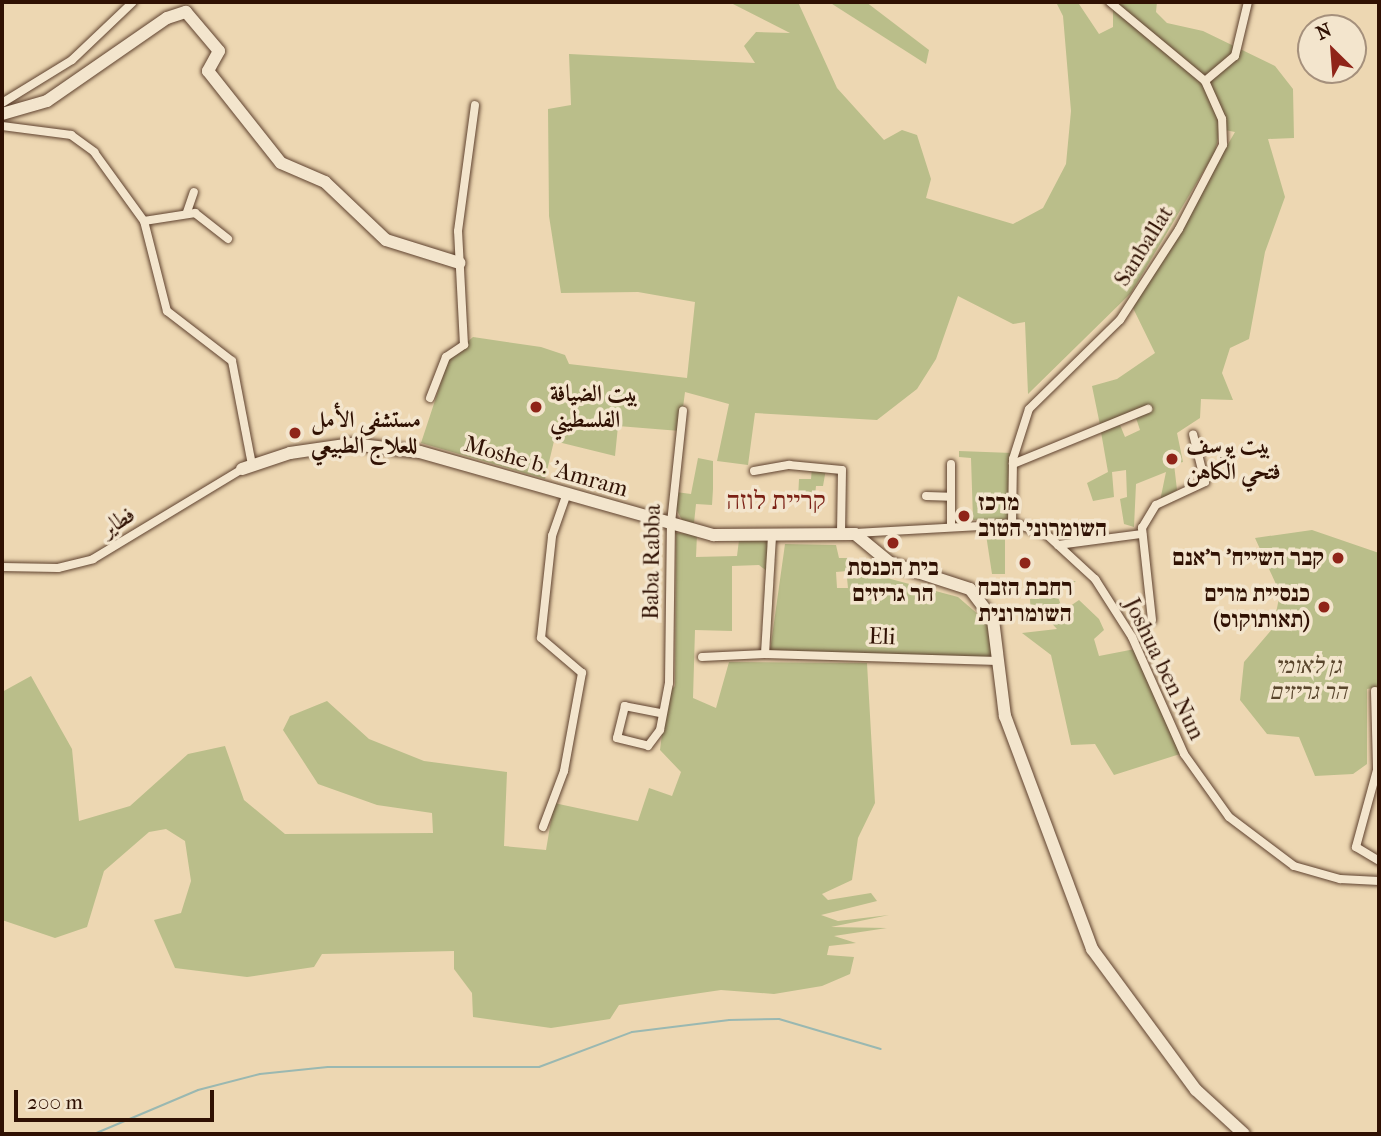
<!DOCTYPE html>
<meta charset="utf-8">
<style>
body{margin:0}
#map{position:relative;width:1381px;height:1136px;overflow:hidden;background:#edd7b2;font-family:"IM FELL French Canon",Amiri,"Frank Ruhl Libre",serif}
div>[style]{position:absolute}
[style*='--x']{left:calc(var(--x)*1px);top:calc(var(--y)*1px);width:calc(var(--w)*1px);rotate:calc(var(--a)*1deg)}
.green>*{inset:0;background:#babe8a}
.stream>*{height:2px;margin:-1px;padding:0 1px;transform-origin:1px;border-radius:1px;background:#9ab8b1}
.roads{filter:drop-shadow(0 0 2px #5f422f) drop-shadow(0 0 2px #5f422f)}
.street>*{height:8px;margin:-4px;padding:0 4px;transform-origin:4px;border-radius:4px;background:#f3e5cd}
.secondary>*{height:12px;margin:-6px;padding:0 6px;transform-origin:6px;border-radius:6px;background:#f3e5cd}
.dots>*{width:19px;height:19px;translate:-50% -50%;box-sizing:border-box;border:4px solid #f3e5cd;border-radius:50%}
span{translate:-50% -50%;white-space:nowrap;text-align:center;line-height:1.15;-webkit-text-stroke:7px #f3e5cd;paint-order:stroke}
.street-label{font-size:23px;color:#301103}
.poi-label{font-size:23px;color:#301103;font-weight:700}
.left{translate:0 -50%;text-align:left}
.right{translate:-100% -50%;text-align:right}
.park-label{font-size:23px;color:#59452c;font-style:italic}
.quarter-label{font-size:26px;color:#7a1f14}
.frame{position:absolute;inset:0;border:4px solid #301103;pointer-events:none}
.north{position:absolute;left:1297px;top:14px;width:70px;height:70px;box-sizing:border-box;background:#f3e5cd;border:2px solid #a5907c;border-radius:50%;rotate:335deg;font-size:19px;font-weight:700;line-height:28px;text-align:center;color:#301103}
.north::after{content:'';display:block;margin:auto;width:24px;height:32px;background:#8f2418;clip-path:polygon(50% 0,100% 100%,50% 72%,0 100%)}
.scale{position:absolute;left:14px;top:1090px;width:200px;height:32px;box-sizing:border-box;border:4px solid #301103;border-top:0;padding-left:9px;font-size:21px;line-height:24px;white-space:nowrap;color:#301103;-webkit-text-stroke:5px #f3e5cd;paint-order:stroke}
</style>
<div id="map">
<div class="green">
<div style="clip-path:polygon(729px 2px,798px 2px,837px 88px,884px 140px,902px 130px,917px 135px,931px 179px,926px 198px,1013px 224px,1043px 208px,1066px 164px,1071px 111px,1063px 16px,1056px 2px,1079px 4px,1099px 34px,1113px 27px,1113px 2px,1157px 2px,1156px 12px,1167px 23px,1203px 31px,1275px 66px,1293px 89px,1294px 138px,1268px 139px,1285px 197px,1265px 252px,1249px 339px,1230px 348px,1222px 373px,1233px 400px,1201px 399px,1200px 418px,1177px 433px,1183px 462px,1174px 464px,1177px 490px,1160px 501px,1166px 472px,1136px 484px,1134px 527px,1124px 524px,1120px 499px,1127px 497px,1126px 470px,1112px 472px,1114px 497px,1093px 501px,1087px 483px,1108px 472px,1101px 432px,1120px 425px,1125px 437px,1140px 430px,1136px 418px,1149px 411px,1147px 405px,1100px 425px,1092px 386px,1117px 379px,1155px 353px,1133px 308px,1235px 132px,1220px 129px,1215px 152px,1131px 293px,1028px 394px,1025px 322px,1013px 324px,958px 296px,936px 359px,917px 389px,877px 420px,755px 413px,748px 465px,717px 461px,729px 404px,685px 392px,680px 431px,618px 426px,615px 456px,554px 441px,545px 479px,421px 443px,449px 358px,473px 337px,541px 347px,565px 355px,569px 364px,687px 378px,695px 302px,638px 292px,561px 293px,549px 216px,548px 109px,571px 105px,569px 54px,755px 63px,744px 46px,756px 32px,790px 33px)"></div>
<div style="clip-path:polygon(829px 2px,866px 2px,929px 50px,926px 64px)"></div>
<div style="clip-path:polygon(959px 451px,1012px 453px,1008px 519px,973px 520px,971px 458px,959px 457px)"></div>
<div style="clip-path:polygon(698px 458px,713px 461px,713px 489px,712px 505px,696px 504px,694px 523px,682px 520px,674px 505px,676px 492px,691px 494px)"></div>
<div style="clip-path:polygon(812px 467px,826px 469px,823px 486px,816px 486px,815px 496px,798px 499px,799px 479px,811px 479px)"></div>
<div style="clip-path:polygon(985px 528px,1005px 528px,1005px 574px,992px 574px)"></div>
<div style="clip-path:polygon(1312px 530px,1379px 553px,1379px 687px,1367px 689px,1367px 764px,1353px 774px,1315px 776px,1299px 737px,1267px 734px,1240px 700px,1244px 662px,1273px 628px,1280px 593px,1255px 538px)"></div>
<div style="clip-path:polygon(676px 533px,697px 534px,696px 557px,737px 556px,739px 540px,769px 541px,768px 572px,759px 565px,732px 566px,732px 631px,695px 630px,693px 698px,716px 708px,729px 662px,867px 663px,875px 803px,858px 838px,852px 880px,822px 894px,828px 900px,871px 893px,877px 901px,821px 915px,838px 921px,889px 915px,831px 927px,887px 928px,834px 936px,856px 943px,829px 946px,827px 955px,854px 957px,850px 974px,822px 986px,774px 994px,721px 990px,619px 1005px,610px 1019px,551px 1028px,473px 1017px,472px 993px,454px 969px,454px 951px,322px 954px,314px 967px,247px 977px,175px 968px,154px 920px,181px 913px,191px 881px,185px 841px,166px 829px,149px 832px,104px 871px,87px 927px,55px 938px,2px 920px,2px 692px,31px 676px,72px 749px,79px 821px,130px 806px,188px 754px,225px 746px,244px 800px,285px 834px,433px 833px,432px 813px,377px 805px,318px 784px,283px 730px,290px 716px,327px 701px,369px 739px,424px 761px,507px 772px,504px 846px,546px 850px,554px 803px,638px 821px,649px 788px,672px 796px,681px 772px,660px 750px,667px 694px,675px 686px)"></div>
<div style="clip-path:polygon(785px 544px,836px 545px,839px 558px,848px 558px,847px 571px,836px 572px,837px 588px,848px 588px,847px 578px,872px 574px,958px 597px,987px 622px,992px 658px,770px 651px)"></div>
<div style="clip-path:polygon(1076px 581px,1057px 594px,1063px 611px,1079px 600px,1099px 619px,1104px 630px,1094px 639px,1099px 656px,1135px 649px,1180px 754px,1114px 775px,1095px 744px,1071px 745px,1051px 655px,1022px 633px,1057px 629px,1044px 615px,1031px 616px,1030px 599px,1039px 599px,1044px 582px)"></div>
</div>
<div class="stream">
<div style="--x:94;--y:1134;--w:113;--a:-22.9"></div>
<div style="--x:198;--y:1090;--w:64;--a:-14.5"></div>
<div style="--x:260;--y:1074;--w:68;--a:-5.9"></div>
<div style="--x:328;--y:1067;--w:211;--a:0"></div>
<div style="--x:539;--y:1067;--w:99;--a:-20.6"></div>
<div style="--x:632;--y:1032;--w:98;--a:-7.1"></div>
<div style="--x:729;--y:1020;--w:50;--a:-1.1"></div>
<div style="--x:779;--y:1019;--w:106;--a:16.4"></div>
</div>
<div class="roads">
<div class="street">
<div style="--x:1205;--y:81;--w:39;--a:-40"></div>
<div style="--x:1235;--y:56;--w:56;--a:-76.5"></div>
<div style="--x:2;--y:103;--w:82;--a:-31.6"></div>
<div style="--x:72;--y:60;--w:84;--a:-43.6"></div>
<div style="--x:2;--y:126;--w:70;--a:7.4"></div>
<div style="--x:71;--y:135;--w:29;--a:36"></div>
<div style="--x:94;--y:152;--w:85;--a:54.1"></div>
<div style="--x:144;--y:221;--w:93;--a:75.7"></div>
<div style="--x:167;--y:311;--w:82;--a:37.6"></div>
<div style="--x:232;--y:361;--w:106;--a:79.1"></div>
<div style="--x:187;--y:212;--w:21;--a:-71"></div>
<div style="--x:144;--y:221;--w:52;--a:-8.9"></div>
<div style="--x:195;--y:213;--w:42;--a:38.2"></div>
<div style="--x:430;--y:398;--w:44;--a:-68.7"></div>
<div style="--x:446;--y:357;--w:22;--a:-34"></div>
<div style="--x:464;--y:345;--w:114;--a:-93"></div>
<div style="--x:458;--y:231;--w:127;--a:-82.3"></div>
<div style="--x:951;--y:464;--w:62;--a:90"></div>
<div style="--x:1013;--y:464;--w:146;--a:-22.2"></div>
<div style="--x:754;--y:471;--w:36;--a:-10"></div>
<div style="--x:789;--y:465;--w:53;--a:5.4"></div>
<div style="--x:842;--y:470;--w:63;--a:90.9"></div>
<div style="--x:926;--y:496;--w:24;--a:2"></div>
<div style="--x:1012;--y:524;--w:65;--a:-89.1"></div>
<div style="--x:1013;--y:459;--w:52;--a:-72.3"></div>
<div style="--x:1029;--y:409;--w:127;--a:-44.4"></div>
<div style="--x:1120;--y:320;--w:108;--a:-57"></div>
<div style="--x:1179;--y:229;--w:95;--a:-62.4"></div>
<div style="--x:1223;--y:145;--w:26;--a:-92"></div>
<div style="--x:1222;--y:119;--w:42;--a:-114.1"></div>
<div style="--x:1205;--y:81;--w:124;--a:-140.3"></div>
<div style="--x:855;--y:533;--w:161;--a:-3.2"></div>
<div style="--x:1016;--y:524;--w:32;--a:18"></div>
<div style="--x:1046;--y:534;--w:67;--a:42.6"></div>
<div style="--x:1095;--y:579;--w:69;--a:57.5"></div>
<div style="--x:1132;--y:637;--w:128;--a:66"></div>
<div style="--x:1184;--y:754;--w:77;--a:54.5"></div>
<div style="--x:1229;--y:817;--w:81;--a:37"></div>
<div style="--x:1294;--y:866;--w:48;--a:15.8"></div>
<div style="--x:1340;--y:879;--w:39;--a:3"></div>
<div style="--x:1058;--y:545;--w:85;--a:-7.5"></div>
<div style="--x:2;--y:567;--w:56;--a:1"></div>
<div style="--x:58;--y:568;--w:36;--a:-14"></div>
<div style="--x:93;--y:559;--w:174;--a:-31.1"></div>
<div style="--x:1152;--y:620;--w:93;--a:-96.2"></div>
<div style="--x:1142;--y:528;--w:27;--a:-59"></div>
<div style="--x:1156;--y:505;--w:54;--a:-25.1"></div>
<div style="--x:1205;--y:482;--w:49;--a:-104"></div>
<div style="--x:765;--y:654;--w:233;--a:1.7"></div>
<div style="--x:702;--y:657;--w:63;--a:-2.7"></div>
<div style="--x:765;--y:654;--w:117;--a:-86.6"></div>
<div style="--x:1375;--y:691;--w:79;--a:88.5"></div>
<div style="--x:1377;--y:770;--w:80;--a:105.3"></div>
<div style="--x:1356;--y:847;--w:27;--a:31"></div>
<div style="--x:660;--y:713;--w:36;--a:-169"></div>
<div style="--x:625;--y:706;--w:33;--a:104"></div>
<div style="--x:617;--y:738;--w:32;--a:14"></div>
<div style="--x:648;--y:746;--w:20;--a:-53"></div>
<div style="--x:660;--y:730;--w:48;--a:-79.2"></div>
<div style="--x:669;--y:683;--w:160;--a:-89.3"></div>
<div style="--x:671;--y:523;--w:113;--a:-83.9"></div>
<div style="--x:543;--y:827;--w:60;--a:-69.4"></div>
<div style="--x:564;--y:771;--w:100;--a:-79.6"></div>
<div style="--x:582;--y:673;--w:54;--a:-139.5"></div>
<div style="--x:541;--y:638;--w:103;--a:-83.8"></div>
<div style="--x:552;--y:536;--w:42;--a:-70.7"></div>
</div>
<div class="secondary">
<div style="--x:2;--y:114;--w:47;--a:-16.1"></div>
<div style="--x:47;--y:101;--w:146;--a:-34.7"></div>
<div style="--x:167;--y:18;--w:20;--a:-18"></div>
<div style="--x:186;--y:12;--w:51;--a:49.8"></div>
<div style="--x:219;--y:51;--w:23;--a:119"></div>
<div style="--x:208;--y:71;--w:117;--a:51.6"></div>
<div style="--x:281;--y:163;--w:48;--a:23.4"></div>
<div style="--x:325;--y:182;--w:84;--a:43.6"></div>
<div style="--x:386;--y:240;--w:77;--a:17.3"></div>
<div style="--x:242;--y:469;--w:51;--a:-18.4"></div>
<div style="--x:290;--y:453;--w:63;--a:-8.3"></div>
<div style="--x:352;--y:444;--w:68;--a:6.7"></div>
<div style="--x:420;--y:452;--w:305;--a:15.8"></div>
<div style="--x:713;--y:535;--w:142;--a:-0.4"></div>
<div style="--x:855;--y:534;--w:45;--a:39.6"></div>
<div style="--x:890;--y:563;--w:84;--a:18"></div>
<div style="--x:970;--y:589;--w:39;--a:53"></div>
<div style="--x:993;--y:620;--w:97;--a:82.9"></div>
<div style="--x:1005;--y:716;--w:249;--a:69.5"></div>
<div style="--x:1092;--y:949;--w:175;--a:53.6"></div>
<div style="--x:1196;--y:1090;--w:65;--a:42.5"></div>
</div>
</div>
<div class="dots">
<div style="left:536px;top:407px;background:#8f2418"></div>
<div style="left:295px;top:433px;background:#8f2418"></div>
<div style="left:1172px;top:459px;background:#8f2418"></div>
<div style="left:964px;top:516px;background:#8f2418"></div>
<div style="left:893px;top:543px;background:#8f2418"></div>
<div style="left:1338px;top:558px;background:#8f2418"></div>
<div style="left:1025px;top:563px;background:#8f2418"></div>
<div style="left:1324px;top:607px;background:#8f2418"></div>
</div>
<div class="street-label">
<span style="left:1144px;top:246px;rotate:-58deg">Sanballat</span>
<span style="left:546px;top:467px;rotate:16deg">Moshe b. 'Amram</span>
<span style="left:118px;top:522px;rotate:-33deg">فطاير</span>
<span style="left:652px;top:562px;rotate:-89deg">Baba Rabba</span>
<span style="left:882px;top:637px;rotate:2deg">Eli</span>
<span style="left:1164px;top:669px;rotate:64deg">Joshua ben Nun</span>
</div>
<div class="poi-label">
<span class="left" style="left:550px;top:407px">بيت الضيافة<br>الفلسطيني</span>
<span class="left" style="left:311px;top:433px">مستشفى الأمل<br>للعلاج الطبيعي</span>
<span class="left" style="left:1186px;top:459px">بيت يوسف<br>فتحي الكاهن</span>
<span class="left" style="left:978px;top:516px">מרכז<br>השומרוני הטוב</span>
<span class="right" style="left:1324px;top:558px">קבר השייח' ר'אנם</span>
<span style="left:893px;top:581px">בית הכנסת<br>הר גריזים</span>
<span style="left:1025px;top:601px">רחבת הזבח<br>השומרונית</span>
<span class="right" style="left:1310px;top:607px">כנסיית מרים<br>(תאותוקוס)</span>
</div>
<div class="park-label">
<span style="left:1308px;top:679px">גן לאומי<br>הר גריזים</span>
</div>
<div class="quarter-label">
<span style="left:776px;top:501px">קריית לוזה</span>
</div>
<div class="frame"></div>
<div class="north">N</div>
<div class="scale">200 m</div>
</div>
